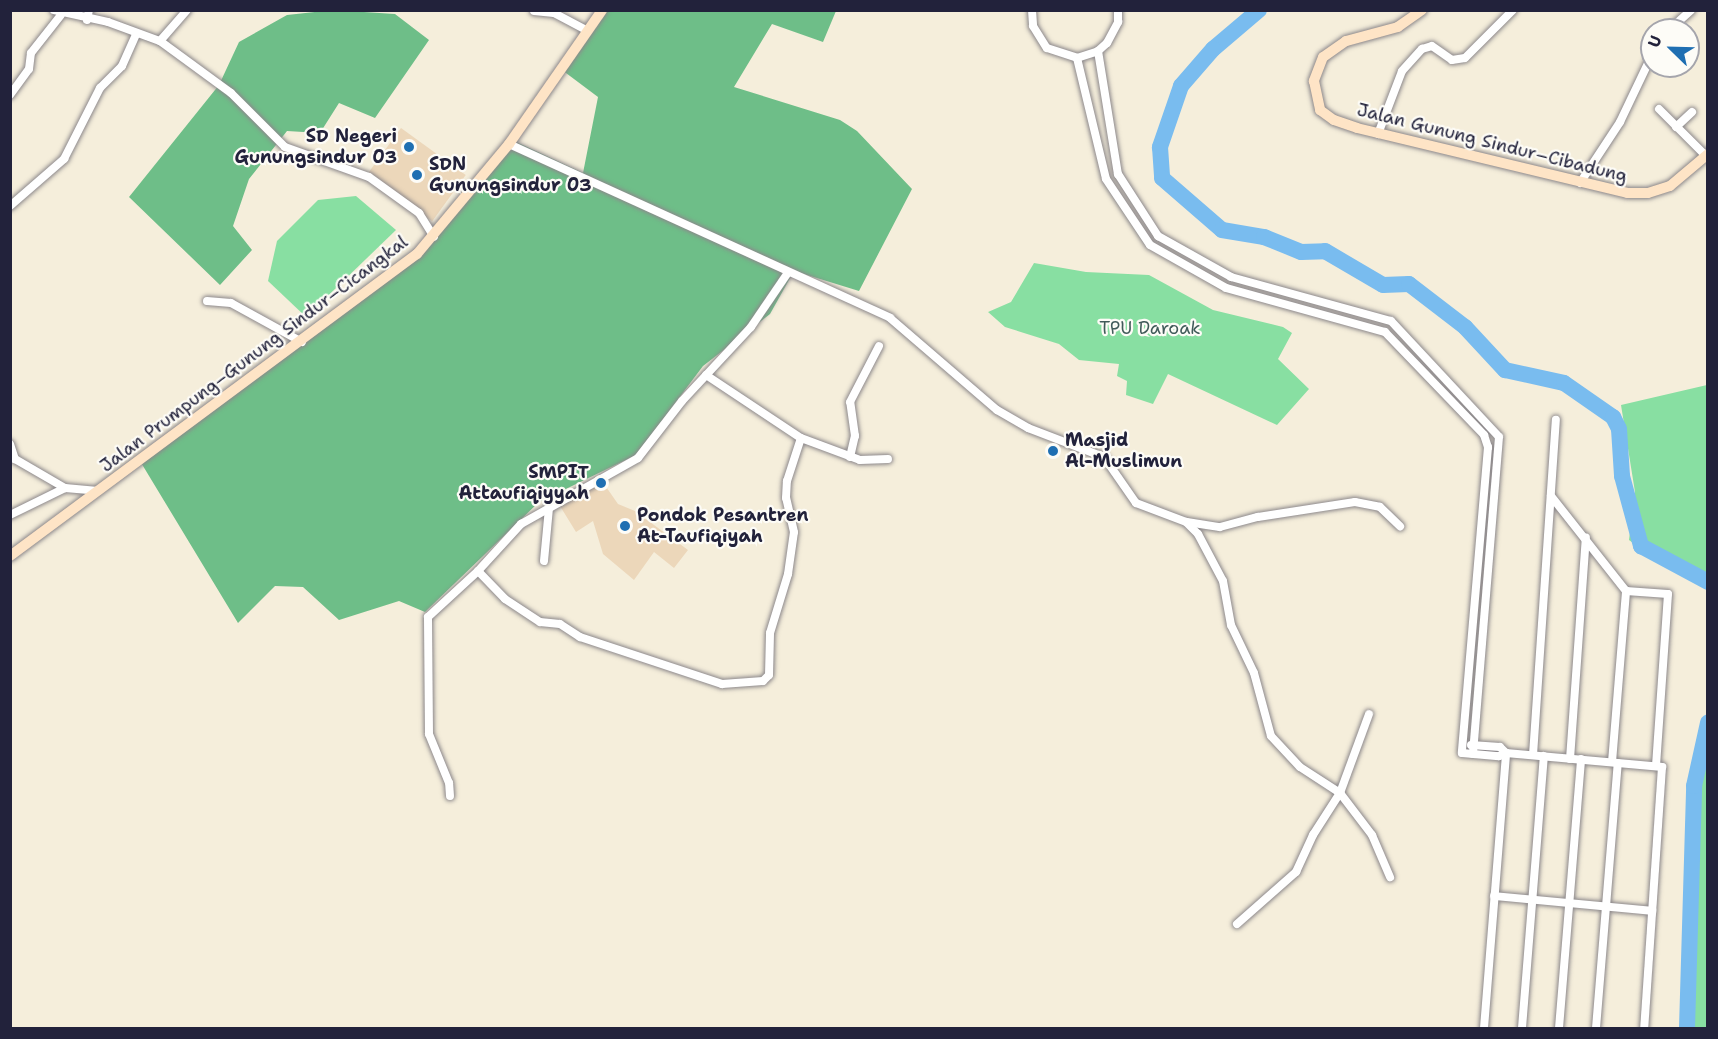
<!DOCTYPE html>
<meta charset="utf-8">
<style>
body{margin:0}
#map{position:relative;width:1718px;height:1039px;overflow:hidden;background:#f5eedb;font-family:"Shantell Sans",sans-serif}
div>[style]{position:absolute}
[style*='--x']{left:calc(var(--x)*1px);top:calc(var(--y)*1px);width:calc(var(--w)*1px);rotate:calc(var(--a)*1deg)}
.built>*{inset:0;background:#ecd7ba;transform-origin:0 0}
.green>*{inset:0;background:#88dfa2}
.forest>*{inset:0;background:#6ebe88}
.river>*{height:16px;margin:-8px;padding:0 8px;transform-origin:8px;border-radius:8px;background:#79bcef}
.roads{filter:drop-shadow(0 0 2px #8c888b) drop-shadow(0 0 2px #8c888b)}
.street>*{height:8px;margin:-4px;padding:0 4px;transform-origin:4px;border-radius:4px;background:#fff}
.secondary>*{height:10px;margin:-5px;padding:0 5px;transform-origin:5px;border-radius:5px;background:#fee4c6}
.dots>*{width:16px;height:16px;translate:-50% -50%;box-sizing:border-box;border:3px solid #fdfcf7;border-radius:50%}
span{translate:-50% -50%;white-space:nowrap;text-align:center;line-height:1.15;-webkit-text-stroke:4.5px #fdfcf7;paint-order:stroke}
.poi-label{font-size:18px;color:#22223b;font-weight:700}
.right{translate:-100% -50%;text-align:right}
.left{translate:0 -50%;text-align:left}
.street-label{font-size:18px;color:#22223b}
.park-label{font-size:18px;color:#415b5a}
.frame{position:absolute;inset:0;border:12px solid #22223b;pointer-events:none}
.north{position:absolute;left:1640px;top:18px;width:60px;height:60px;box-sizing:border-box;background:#fdfcf7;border:2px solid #a5a5ac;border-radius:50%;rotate:293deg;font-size:16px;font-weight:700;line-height:24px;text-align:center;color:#22223b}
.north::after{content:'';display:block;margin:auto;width:21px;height:27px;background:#1f6fb2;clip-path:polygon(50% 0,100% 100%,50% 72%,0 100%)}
</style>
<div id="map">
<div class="built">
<div style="left:401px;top:128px;width:80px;height:57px;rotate:36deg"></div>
<div style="clip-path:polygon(602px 481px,618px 504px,635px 511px,688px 550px,674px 568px,654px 552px,634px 580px,603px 554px,593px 521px,576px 532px,560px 506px)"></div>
</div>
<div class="green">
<div style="clip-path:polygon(356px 196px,396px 230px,306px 317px,268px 281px,277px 241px,318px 200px)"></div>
<div style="clip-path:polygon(1034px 263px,1086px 272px,1149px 275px,1213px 310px,1283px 327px,1292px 333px,1278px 359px,1309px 389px,1277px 425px,1168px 374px,1153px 404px,1126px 395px,1127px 381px,1117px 376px,1119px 364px,1079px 360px,1059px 344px,1005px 327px,988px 312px,1011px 302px)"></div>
<div style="clip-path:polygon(1707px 385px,1708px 385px,1707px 577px,1658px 561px,1629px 540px,1635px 492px,1621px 405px)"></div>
<div style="clip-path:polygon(1707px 735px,1707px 1028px,1689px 1028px,1689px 891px,1699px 763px)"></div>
</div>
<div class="forest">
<div style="clip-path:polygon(333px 10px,395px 14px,429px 40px,375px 118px,339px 103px,320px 133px,287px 131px,249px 179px,233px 226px,252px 250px,220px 285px,129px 197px,219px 85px,239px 42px,287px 15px)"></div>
<div style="clip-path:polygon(603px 11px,836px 11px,823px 42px,772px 24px,734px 87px,840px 120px,857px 131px,912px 189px,859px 291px,794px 271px,770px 314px,703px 366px,636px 455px,539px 502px,425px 612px,399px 601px,339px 620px,303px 587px,275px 586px,238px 623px,140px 461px,427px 243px,510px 139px,583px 173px,598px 97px,562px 70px)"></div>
</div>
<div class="river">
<div style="--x:1259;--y:10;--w:60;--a:139.7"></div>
<div style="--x:1213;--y:49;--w:49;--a:130.9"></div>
<div style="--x:1181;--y:86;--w:65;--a:109"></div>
<div style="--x:1160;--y:147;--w:31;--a:86"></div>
<div style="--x:1162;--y:178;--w:79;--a:40.9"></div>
<div style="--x:1222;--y:230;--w:43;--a:9.5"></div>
<div style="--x:1264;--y:237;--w:40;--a:22"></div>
<div style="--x:1301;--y:252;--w:24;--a:-2"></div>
<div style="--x:1325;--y:251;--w:67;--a:30.4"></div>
<div style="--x:1383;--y:285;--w:26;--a:-2"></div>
<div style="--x:1409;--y:284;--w:71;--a:37.5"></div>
<div style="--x:1465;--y:327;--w:59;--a:47.1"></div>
<div style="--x:1505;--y:370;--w:60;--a:12.4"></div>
<div style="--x:1564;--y:383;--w:60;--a:34.8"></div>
<div style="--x:1613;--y:417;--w:13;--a:63"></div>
<div style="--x:1619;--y:429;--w:47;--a:86.3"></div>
<div style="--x:1622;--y:476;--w:73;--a:74.8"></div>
<div style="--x:1641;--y:546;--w:76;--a:28.2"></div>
<div style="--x:1687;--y:1028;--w:242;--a:-88.3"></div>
<div style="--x:1694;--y:786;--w:65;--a:-77.5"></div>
</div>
<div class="roads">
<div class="street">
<div style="--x:54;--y:10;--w:55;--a:12.5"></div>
<div style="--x:108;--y:22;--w:55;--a:20.1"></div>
<div style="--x:160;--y:41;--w:88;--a:36.2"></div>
<div style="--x:231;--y:93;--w:76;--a:45"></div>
<div style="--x:285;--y:147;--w:89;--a:19.7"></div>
<div style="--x:369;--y:177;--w:62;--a:35.8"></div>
<div style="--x:419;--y:213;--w:28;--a:58"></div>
<div style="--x:1032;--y:10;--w:16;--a:86"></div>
<div style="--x:1033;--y:26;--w:26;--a:58"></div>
<div style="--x:1047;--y:48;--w:32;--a:18"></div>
<div style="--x:1077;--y:58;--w:22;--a:-18"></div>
<div style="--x:1098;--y:51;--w:12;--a:-42"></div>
<div style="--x:1107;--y:43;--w:24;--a:-62"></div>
<div style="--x:1118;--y:22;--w:12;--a:-90"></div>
<div style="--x:534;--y:11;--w:20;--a:6"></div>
<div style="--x:554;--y:13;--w:38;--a:28"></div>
<div style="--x:87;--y:20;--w:10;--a:-79"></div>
<div style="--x:1669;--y:30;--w:30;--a:-42"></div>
<div style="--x:160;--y:41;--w:41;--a:-48.9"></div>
<div style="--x:1098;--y:51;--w:125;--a:80.8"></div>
<div style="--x:1118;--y:174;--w:74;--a:57.2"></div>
<div style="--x:1158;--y:236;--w:84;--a:29.3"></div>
<div style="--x:1231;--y:277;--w:166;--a:15.4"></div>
<div style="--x:1391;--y:321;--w:158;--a:47"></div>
<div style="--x:1499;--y:437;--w:318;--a:94.7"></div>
<div style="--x:1077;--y:58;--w:124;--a:76.5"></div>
<div style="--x:1106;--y:179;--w:79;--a:56.3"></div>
<div style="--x:1150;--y:245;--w:87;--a:29.5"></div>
<div style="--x:1226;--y:288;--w:165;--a:15.5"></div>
<div style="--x:1385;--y:332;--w:143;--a:46.1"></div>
<div style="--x:1484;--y:435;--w:13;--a:72"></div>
<div style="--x:1488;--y:447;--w:307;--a:94.9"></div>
<div style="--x:1462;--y:753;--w:37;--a:5"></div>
<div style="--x:1499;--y:756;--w:8;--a:-23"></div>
<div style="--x:1506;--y:753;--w:157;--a:5.1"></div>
<div style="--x:1662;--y:767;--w:262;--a:93.9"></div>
<div style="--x:10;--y:95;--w:32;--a:-54"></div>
<div style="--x:29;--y:69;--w:16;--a:-83"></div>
<div style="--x:31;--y:53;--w:48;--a:-51.7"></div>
<div style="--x:1659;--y:109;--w:66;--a:45"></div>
<div style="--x:1676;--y:127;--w:22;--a:-43"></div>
<div style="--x:1378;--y:134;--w:67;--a:-69.1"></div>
<div style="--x:1402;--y:71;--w:30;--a:-48"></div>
<div style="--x:1422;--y:49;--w:10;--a:-17"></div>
<div style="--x:1432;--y:46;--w:24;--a:35"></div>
<div style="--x:1452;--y:60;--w:13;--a:-9"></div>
<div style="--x:1465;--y:58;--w:68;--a:-45"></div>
<div style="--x:509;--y:144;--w:419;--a:24.5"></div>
<div style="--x:890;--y:318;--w:141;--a:40.7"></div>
<div style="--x:997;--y:410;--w:36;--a:30"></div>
<div style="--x:1028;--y:428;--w:81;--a:20.9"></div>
<div style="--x:1104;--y:457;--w:56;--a:55.2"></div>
<div style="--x:1136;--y:503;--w:53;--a:20.8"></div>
<div style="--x:1186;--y:522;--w:17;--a:45"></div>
<div style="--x:1198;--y:534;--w:53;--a:62"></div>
<div style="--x:1223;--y:581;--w:45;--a:79.7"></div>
<div style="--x:1231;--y:625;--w:53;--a:64.4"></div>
<div style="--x:1254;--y:673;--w:65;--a:74.9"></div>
<div style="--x:1271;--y:736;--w:42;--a:46.9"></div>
<div style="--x:1300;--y:767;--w:48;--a:33"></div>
<div style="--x:1340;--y:793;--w:53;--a:52.7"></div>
<div style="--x:1372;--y:835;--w:46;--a:66.8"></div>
<div style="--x:1580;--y:183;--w:73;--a:-56.7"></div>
<div style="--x:1620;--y:122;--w:74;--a:-64.5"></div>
<div style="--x:10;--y:206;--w:72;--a:-41"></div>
<div style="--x:64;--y:159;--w:80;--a:-63.1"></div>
<div style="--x:100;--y:88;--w:31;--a:-45"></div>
<div style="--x:122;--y:66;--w:34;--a:-66"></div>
<div style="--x:207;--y:301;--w:24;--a:5"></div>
<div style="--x:231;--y:303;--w:81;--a:28.8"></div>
<div style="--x:706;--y:375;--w:114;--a:33.6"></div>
<div style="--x:801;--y:438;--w:63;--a:20.4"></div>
<div style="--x:860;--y:460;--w:28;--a:-2"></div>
<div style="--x:10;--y:444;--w:16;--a:72"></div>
<div style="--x:15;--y:459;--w:58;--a:30.1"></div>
<div style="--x:850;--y:457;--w:22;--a:-77"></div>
<div style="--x:855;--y:436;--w:34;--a:-98"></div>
<div style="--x:850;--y:402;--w:63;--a:-62.6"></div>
<div style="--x:1551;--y:496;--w:121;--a:51.7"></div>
<div style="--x:1626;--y:591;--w:42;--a:4.1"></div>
<div style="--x:1668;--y:594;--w:172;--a:94"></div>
<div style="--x:10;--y:515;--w:61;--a:-26.1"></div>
<div style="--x:65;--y:488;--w:33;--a:5"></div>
<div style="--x:1187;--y:522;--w:33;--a:9"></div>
<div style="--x:1220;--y:527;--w:39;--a:-15"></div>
<div style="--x:1258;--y:517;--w:98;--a:-8.8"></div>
<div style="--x:1355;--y:502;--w:25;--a:11"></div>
<div style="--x:1380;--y:507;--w:28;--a:44"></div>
<div style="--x:544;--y:561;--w:53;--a:-84.6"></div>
<div style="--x:478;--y:571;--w:39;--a:46"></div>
<div style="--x:505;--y:599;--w:42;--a:33.3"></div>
<div style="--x:540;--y:622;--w:20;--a:6"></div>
<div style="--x:560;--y:624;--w:24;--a:33"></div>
<div style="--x:580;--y:637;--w:150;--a:18.3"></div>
<div style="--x:722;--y:684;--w:41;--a:-4.2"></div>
<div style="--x:763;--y:681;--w:8;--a:-45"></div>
<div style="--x:769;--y:675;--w:42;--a:-88.6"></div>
<div style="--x:770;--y:633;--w:62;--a:-73"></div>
<div style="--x:788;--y:574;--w:42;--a:-81.9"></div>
<div style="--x:794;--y:532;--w:35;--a:-103"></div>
<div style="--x:786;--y:498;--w:17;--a:-87"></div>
<div style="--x:787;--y:481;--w:45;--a:-72"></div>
<div style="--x:1471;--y:745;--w:29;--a:4"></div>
<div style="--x:1500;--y:747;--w:8;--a:45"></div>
<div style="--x:1533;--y:755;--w:336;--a:-86.1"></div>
<div style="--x:1570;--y:759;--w:222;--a:-85.9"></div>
<div style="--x:1612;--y:762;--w:172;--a:-85.3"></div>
<div style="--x:450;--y:796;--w:13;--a:-94"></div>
<div style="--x:449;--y:783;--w:53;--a:-112.2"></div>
<div style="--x:429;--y:734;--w:117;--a:-90.5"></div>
<div style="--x:428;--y:617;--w:68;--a:-42.6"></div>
<div style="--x:478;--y:571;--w:64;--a:-47.5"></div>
<div style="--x:521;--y:524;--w:134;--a:-29.4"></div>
<div style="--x:638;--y:458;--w:72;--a:-52.3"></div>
<div style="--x:682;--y:401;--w:101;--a:-47"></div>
<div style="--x:751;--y:327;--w:64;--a:-55.8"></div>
<div style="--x:1494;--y:896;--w:159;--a:5.4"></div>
<div style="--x:1237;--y:924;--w:79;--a:-41.4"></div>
<div style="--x:1296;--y:872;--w:41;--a:-65.3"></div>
<div style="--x:1313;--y:835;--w:50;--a:-57.3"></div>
<div style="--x:1340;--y:793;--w:84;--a:-69.8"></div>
<div style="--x:1484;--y:1028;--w:276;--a:-85.4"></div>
<div style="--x:1522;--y:1028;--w:273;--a:-85.4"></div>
<div style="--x:1559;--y:1028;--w:270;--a:-85.3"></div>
<div style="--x:1596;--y:1028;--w:266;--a:-85.3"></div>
</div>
<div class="secondary">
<div style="--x:1422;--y:10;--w:29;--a:145"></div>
<div style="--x:1398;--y:27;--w:54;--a:164.9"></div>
<div style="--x:1346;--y:41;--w:28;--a:145"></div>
<div style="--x:1323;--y:57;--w:26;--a:111"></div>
<div style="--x:1314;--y:81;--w:30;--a:78"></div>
<div style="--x:1320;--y:110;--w:17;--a:36"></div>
<div style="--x:1334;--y:120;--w:24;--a:19"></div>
<div style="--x:1357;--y:128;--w:278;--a:13.5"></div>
<div style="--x:1627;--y:193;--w:21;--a:0"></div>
<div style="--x:1648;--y:193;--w:23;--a:-18"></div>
<div style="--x:1670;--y:186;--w:50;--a:-40.1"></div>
<div style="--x:10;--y:556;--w:507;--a:-36.58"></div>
<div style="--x:417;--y:254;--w:143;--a:-50.1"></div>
<div style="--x:509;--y:144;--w:163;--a:-55.2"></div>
</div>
</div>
<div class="dots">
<div style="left:409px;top:147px;background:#1f6fb2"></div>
<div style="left:417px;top:175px;background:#1f6fb2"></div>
<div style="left:1053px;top:451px;background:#1f6fb2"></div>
<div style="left:601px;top:483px;background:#1f6fb2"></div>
<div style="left:625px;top:526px;background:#1f6fb2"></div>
</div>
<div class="poi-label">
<span class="right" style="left:397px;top:147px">SD Negeri<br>Gunungsindur 03</span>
<span class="left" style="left:429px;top:175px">SDN<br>Gunungsindur 03</span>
<span class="left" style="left:1065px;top:451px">Masjid<br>Al-Muslimun</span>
<span class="right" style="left:589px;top:483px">SMPIT<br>Attaufiqiyyah</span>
<span class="left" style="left:637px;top:526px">Pondok Pesantren<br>At-Taufiqiyah</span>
</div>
<div class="street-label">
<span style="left:1492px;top:143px;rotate:14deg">Jalan Gunung Sindur–Cibadung</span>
<span style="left:254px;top:354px;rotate:-37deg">Jalan Prumpung–Gunung Sindur–Cicangkal</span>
</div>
<div class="park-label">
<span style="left:1150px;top:328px">TPU Daroak</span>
</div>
<div class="frame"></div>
<div class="north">U</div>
</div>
